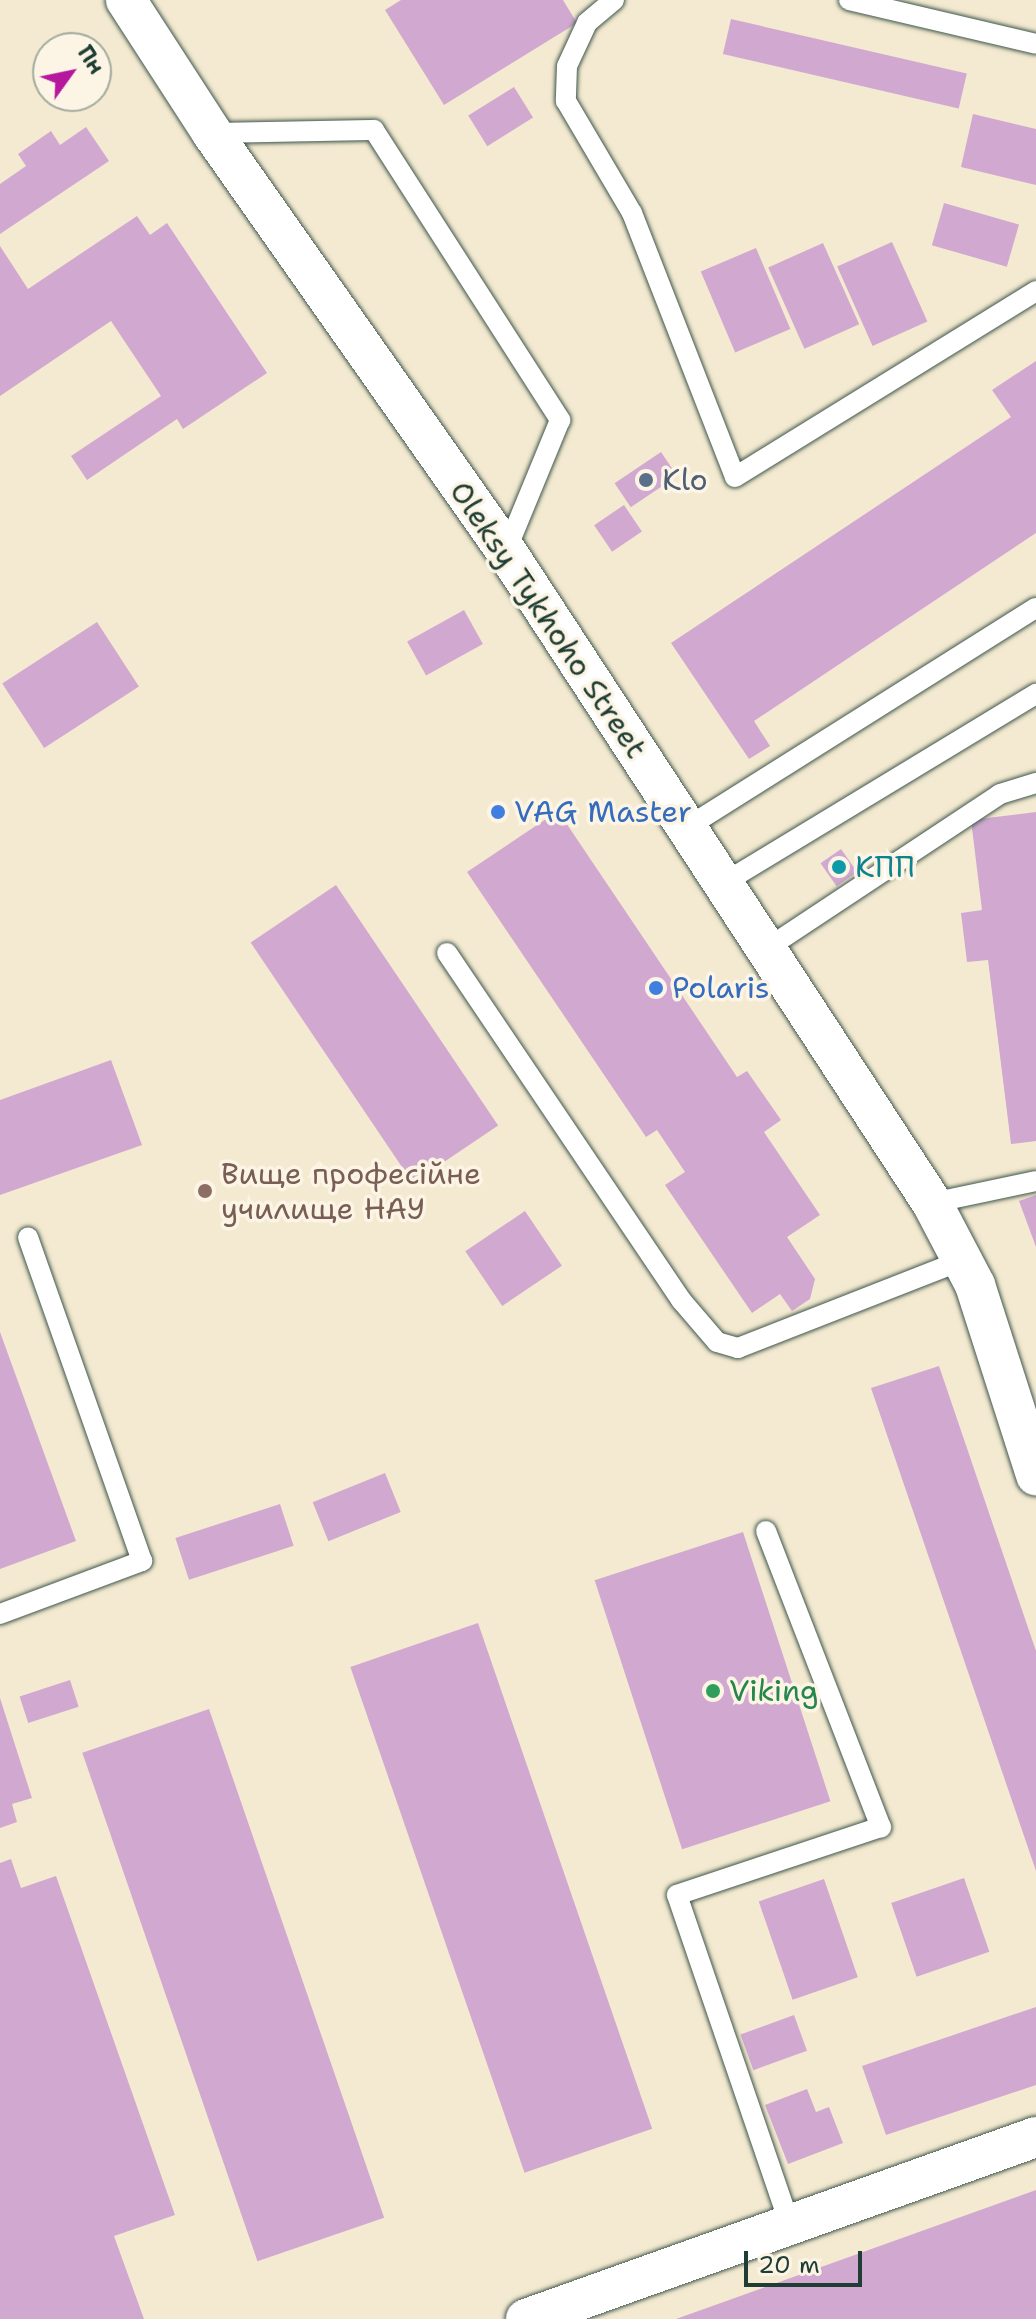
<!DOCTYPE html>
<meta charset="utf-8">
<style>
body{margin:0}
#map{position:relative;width:1036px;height:2319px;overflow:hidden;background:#f4ead1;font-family:"Shantell Sans",sans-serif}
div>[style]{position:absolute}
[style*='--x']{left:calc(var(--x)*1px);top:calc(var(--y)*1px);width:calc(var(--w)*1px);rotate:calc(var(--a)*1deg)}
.building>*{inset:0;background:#d1a9d0;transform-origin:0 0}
.roads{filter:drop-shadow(0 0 2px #3f574c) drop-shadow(0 0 2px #3f574c)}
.service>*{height:20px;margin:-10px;padding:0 10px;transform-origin:10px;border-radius:10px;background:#fff}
.minor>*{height:40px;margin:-20px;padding:0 20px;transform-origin:20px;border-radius:20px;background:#fff}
.dots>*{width:22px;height:22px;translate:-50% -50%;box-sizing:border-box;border:4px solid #fcf5e5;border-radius:50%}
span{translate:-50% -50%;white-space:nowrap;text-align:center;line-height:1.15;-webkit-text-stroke:7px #fcf5e5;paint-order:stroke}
.service-label{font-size:30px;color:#4e5e75}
.left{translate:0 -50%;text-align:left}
.street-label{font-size:30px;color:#1f3d34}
.shop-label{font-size:30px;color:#366cbe}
.culture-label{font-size:30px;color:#0d838f}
.education-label{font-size:30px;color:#785e54}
.leisure-label{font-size:30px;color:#27864d}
.north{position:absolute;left:32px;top:32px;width:80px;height:80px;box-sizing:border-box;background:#fcf5e5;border:2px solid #a4ab9e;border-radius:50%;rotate:57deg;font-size:22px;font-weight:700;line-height:32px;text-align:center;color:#1f3d34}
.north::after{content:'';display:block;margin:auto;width:28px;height:36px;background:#b5179e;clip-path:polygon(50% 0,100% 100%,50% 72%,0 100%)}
.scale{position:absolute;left:744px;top:2251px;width:118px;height:36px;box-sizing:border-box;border:4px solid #1f3d34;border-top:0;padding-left:10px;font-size:24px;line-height:28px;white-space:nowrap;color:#1f3d34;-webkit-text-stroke:6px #fcf5e5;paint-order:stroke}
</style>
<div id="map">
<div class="building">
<div style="clip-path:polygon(401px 0,563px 0,577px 23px,444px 105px,385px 10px)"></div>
<div style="left:731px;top:19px;width:242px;height:36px;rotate:13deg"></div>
<div style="left:514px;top:87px;width:36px;height:54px;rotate:58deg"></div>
<div style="clip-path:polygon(973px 114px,1036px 129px,1036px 185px,961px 167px)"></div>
<div style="clip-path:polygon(86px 127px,109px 161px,0 234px,0 184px,26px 166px,18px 154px,51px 131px,60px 145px)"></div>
<div style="left:944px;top:203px;width:78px;height:44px;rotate:16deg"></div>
<div style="clip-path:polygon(137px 216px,150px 235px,167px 223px,267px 373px,183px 429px,177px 419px,87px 480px,71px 456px,161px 396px,111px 321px,0 396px,0 246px,28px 289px)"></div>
<div style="left:892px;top:242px;width:87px;height:60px;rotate:66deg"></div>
<div style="left:823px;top:243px;width:89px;height:60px;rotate:66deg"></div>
<div style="left:756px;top:248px;width:88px;height:60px;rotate:67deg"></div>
<div style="clip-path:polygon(1036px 361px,1036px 533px,754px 721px,770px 746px,749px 759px,671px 643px,1011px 417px,992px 390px)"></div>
<div style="left:661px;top:452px;width:29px;height:56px;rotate:56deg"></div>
<div style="left:624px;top:505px;width:32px;height:36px;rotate:56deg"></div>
<div style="left:464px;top:610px;width:39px;height:65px;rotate:61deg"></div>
<div style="left:97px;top:622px;width:77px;height:113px;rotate:57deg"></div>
<div style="clip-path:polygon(558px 811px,737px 1077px,747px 1071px,781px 1120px,764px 1132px,820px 1215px,787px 1237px,815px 1279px,810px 1299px,792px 1311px,780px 1294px,752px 1313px,665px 1185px,685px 1172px,657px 1130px,646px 1137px,467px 872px)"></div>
<div style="clip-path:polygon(1036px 812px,1036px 1141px,1011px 1144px,988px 960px,967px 962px,961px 913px,982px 910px,971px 820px)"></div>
<div style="left:841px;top:849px;width:28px;height:25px;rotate:55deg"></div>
<div style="left:336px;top:885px;width:290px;height:103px;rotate:56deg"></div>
<div style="clip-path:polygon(111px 1060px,142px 1145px,0 1195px,0 1100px)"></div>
<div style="clip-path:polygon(1036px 1195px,1036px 1247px,1019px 1201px)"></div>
<div style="left:525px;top:1211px;width:66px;height:72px;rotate:56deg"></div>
<div style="clip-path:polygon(0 1332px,76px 1541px,0 1569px)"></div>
<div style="clip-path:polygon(939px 1366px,1036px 1651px,1036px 1871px,871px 1388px)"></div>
<div style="left:385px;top:1473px;width:42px;height:78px;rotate:68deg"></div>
<div style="left:280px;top:1504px;width:44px;height:110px;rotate:72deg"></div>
<div style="left:743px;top:1532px;width:283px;height:156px;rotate:72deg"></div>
<div style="left:478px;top:1623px;width:535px;height:135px;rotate:71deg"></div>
<div style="left:70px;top:1680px;width:28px;height:53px;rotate:72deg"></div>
<div style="clip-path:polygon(0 1698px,32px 1798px,12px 1804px,17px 1822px,0 1828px)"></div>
<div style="left:209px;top:1709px;width:538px;height:134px;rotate:71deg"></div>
<div style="clip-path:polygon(11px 1859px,21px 1888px,56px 1876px,175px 2215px,114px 2236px,144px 2319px,0 2319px,0 1863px)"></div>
<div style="left:964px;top:1878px;width:78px;height:77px;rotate:71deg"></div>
<div style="left:824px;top:1879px;width:104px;height:69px;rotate:71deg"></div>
<div style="clip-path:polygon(1036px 2007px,1036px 2085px,886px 2135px,862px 2066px)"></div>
<div style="left:794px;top:2015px;width:38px;height:57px;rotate:70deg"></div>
<div style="clip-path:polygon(807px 2089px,816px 2112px,829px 2107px,843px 2143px,788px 2164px,765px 2105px)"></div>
<div style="clip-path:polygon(1036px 2190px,1036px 2319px,676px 2319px)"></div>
</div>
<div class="roads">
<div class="service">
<div style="--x:614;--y:0;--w:35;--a:140"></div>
<div style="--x:587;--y:23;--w:47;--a:114.9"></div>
<div style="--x:567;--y:66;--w:35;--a:92"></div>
<div style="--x:566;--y:101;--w:130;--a:59.5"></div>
<div style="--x:632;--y:213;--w:283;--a:68.7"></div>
<div style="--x:735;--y:477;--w:354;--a:-31.7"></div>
<div style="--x:849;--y:0;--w:192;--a:13.2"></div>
<div style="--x:212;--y:133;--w:162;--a:-1.1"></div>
<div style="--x:374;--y:130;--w:345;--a:57.3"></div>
<div style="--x:560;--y:420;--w:142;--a:112.4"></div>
<div style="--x:686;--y:828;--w:413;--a:-32.2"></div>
<div style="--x:722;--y:884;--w:367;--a:-31.2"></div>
<div style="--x:763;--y:951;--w:284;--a:-33.5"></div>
<div style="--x:1000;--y:794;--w:38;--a:-17"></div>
<div style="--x:447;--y:953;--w:419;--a:56"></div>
<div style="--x:681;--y:1300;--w:55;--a:49.4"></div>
<div style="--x:717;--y:1342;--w:22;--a:16"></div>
<div style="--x:738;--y:1348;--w:241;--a:-21.4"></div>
<div style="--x:932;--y:1203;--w:106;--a:-11.9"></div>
<div style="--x:766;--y:1531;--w:318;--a:68.8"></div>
<div style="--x:881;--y:1827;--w:215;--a:161.6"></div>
<div style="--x:677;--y:1895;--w:349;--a:71.1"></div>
<div style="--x:0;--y:1614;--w:152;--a:-20.5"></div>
<div style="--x:142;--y:1561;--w:343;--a:-109.4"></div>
</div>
<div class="minor">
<div style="--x:126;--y:0;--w:158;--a:57.1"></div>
<div style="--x:212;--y:133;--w:511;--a:54.88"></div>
<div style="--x:506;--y:551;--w:779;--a:56.84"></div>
<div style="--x:932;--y:1203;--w:93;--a:62.3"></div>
<div style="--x:975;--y:1285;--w:200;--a:72.2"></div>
<div style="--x:526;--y:2319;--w:542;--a:-19.64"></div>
</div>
</div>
<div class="dots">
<div style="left:646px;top:480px;background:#5c6f8a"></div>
<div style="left:498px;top:812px;background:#3f7fe0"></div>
<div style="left:839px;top:867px;background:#0f9aa8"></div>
<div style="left:656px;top:988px;background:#3f7fe0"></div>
<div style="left:205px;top:1191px;background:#8d6e63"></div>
<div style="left:713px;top:1691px;background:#2e9e5b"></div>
</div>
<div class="service-label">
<span class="left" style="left:662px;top:480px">Klo</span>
</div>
<div class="street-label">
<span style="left:548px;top:620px;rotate:56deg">Oleksy Tykhoho Street</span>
</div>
<div class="shop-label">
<span class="left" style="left:514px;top:812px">VAG Master</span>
<span class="left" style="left:672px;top:988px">Polaris</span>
</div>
<div class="culture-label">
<span class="left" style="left:855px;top:867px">КПП</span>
</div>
<div class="education-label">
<span class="left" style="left:221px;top:1191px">Вище професійне<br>училище НАУ</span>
</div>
<div class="leisure-label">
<span class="left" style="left:729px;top:1691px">Viking</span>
</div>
<div class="north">Пн</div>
<div class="scale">20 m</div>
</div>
